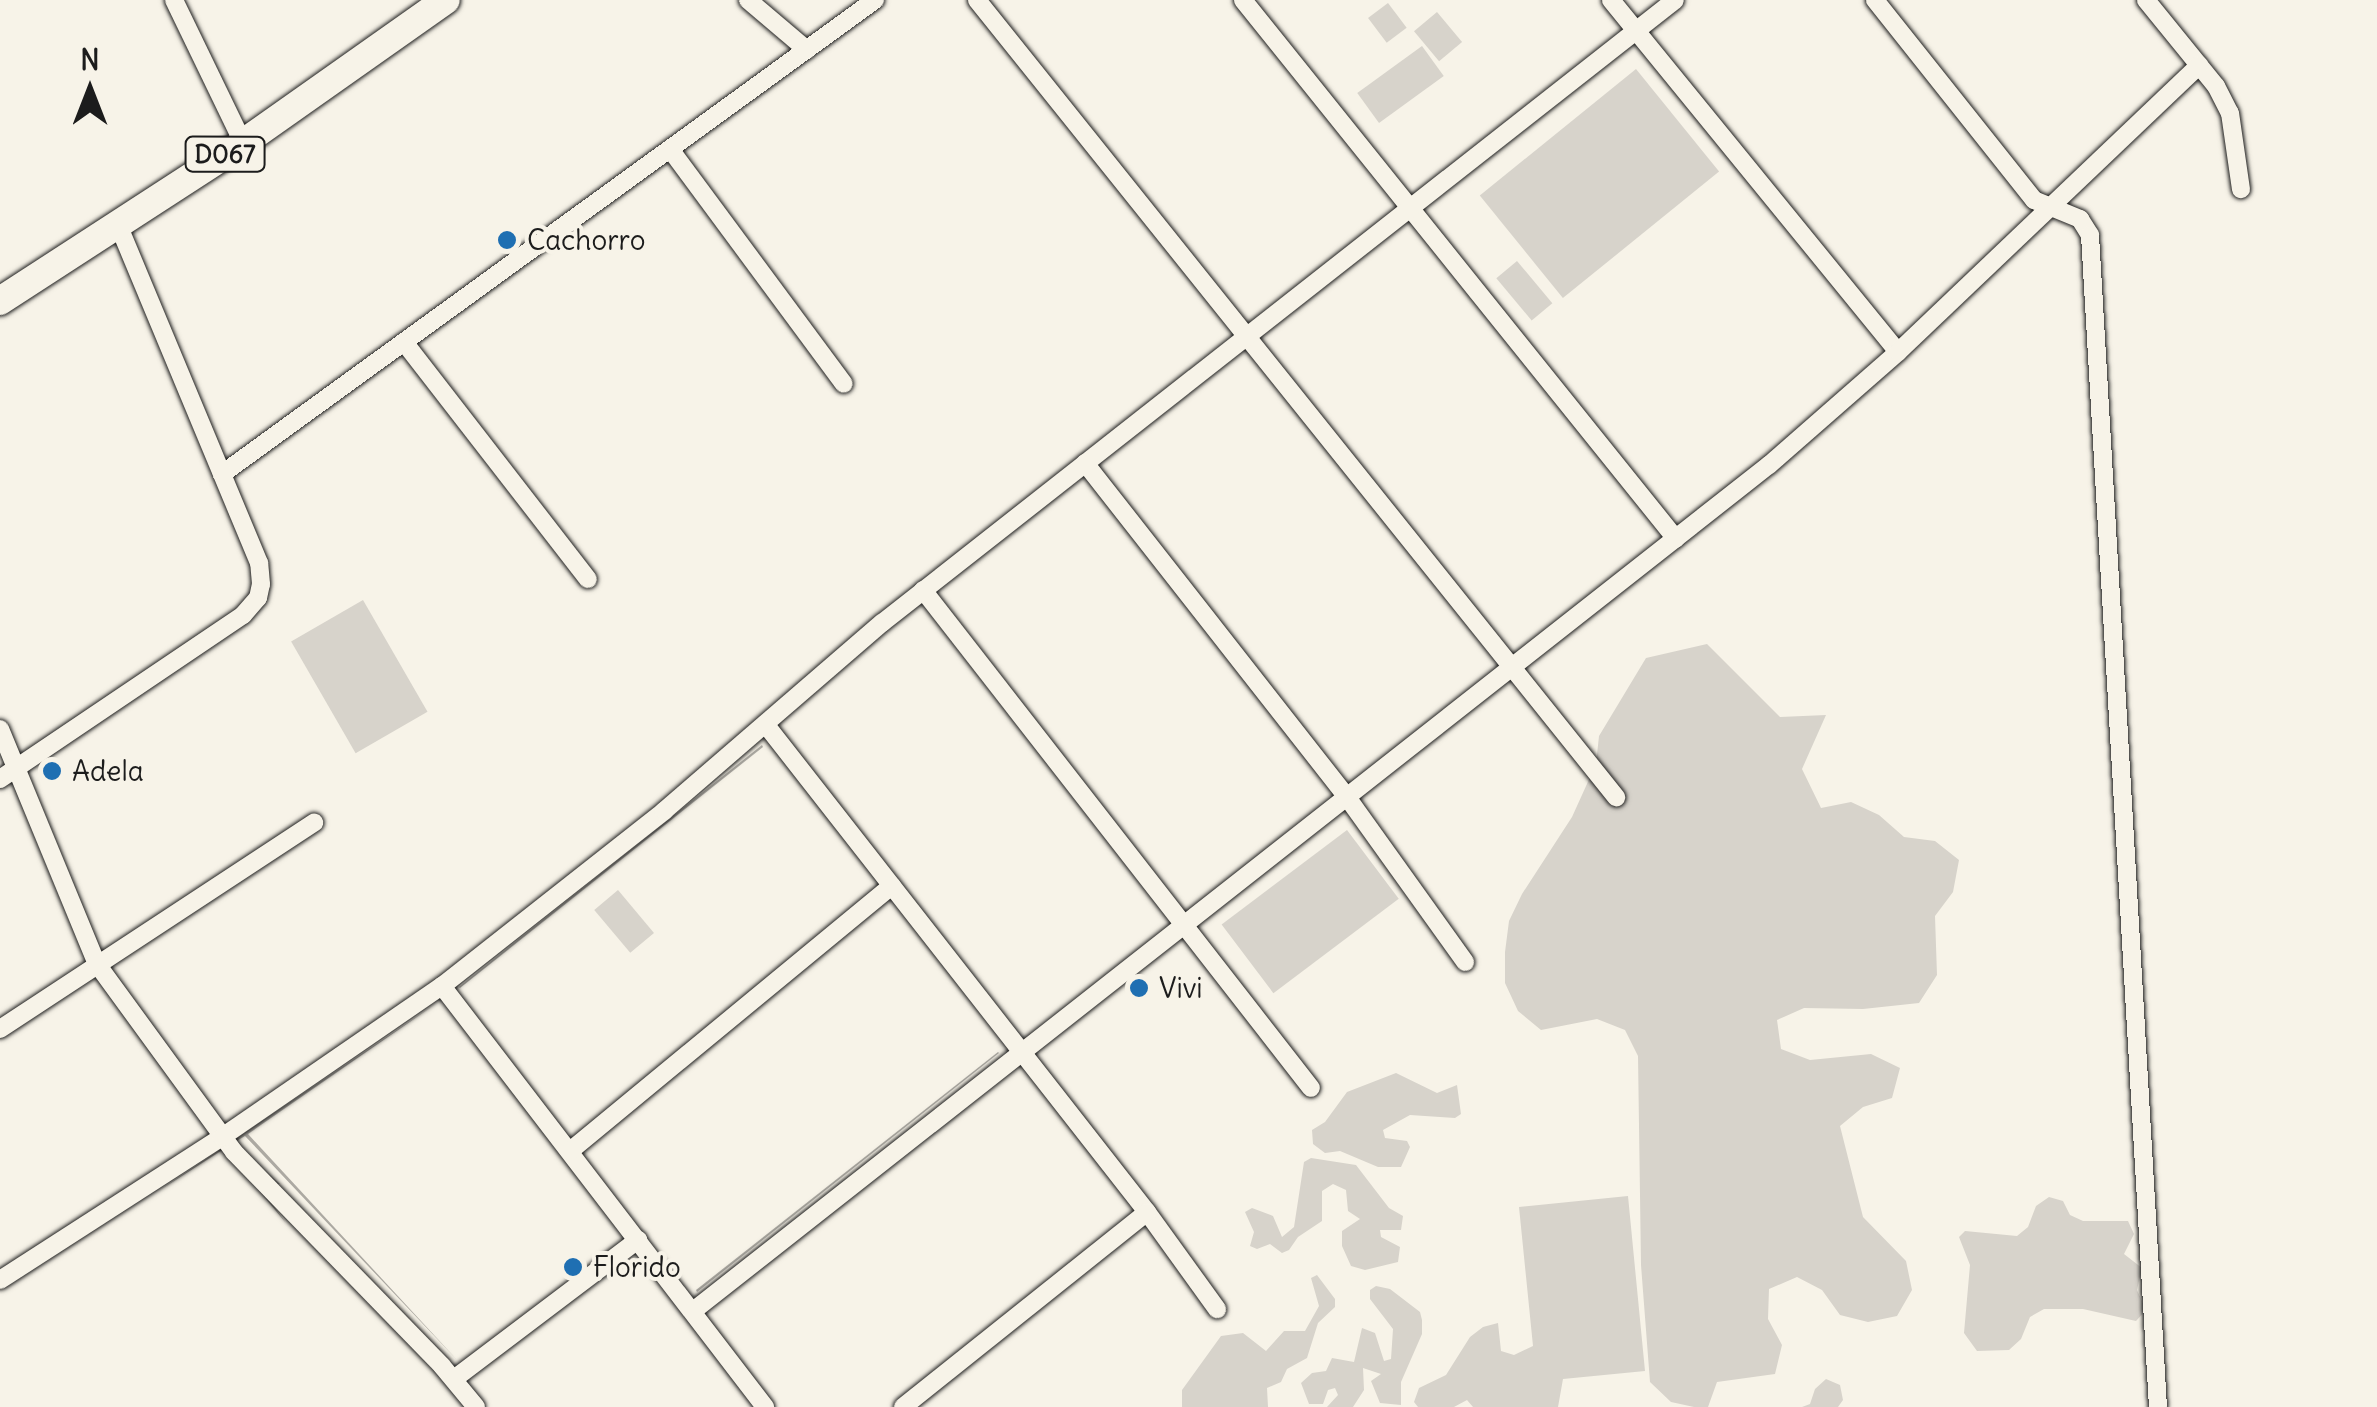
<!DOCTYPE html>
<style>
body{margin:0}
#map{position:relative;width:2377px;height:1407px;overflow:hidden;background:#f7f3e8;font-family:Delius,sans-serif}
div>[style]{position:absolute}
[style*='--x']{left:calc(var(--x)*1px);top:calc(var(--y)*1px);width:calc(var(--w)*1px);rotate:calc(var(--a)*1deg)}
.green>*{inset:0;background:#d7d3cb;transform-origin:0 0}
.water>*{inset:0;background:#aca9a2}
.roads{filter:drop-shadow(0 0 2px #1c1c1c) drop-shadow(0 0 2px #1c1c1c)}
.minor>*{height:18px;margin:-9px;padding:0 9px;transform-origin:9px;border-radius:9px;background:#f7f3e8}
.primary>*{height:28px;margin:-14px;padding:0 14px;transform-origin:14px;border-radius:14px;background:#f7f3e8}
.dots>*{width:28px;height:28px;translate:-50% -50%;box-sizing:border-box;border:5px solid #f7f3e8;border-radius:50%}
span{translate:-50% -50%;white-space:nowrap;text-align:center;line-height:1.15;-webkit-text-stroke:8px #f7f3e8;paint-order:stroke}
.shield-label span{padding:2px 8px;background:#f7f3e8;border:2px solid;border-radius:8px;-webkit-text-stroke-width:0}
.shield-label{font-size:25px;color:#1c1c1c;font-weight:700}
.poi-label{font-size:28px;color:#1c1c1c}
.left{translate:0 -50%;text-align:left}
.north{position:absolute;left:40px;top:40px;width:100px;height:100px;-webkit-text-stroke:8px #f7f3e8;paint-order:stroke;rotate:0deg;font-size:28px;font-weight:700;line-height:40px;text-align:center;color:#1c1c1c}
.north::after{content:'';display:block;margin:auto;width:35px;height:45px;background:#1c1c1c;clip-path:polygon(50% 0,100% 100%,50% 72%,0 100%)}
</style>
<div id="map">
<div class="green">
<div style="left:1388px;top:3px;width:31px;height:25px;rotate:53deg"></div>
<div style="left:1437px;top:12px;width:39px;height:30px;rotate:50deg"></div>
<div style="left:1422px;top:46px;width:37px;height:80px;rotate:54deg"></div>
<div style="left:1636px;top:69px;width:132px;height:201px;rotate:51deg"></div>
<div style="left:1517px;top:261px;width:55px;height:27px;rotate:50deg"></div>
<div style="left:363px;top:600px;width:129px;height:83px;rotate:60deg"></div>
<div style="clip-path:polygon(1707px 644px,1780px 717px,1826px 715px,1802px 769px,1821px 808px,1851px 802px,1879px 815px,1904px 837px,1935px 841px,1959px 860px,1953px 892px,1935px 916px,1937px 975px,1919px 1003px,1863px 1009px,1804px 1008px,1777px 1020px,1781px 1049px,1810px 1060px,1871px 1054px,1900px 1068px,1892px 1098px,1863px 1107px,1840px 1126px,1863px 1217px,1906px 1261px,1912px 1290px,1897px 1316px,1868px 1322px,1840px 1315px,1822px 1290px,1797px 1277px,1769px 1289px,1768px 1319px,1782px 1345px,1775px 1374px,1717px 1382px,1708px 1407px,1694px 1407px,1671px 1402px,1650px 1382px,1641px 1265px,1638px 1056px,1625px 1030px,1597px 1019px,1541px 1030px,1518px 1011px,1505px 983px,1505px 952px,1509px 921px,1522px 894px,1572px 817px,1596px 764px,1599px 736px,1646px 658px)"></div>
<div style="left:1347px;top:830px;width:86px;height:157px;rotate:53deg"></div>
<div style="left:618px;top:890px;width:56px;height:31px;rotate:50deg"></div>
<div style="clip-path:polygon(1396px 1073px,1437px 1093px,1457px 1085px,1461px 1114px,1455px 1118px,1410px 1115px,1383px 1130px,1385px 1138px,1407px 1141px,1410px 1147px,1401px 1167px,1378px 1167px,1340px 1151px,1325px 1153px,1313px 1144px,1312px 1130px,1325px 1122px,1347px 1092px)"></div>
<div style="clip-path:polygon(1311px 1158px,1356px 1165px,1389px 1208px,1403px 1216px,1401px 1230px,1380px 1230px,1381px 1237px,1400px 1247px,1398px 1262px,1365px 1270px,1351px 1266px,1342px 1246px,1342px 1231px,1360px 1219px,1348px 1211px,1346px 1190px,1333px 1184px,1322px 1191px,1322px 1221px,1298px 1237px,1289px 1250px,1282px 1253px,1270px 1244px,1257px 1249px,1250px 1246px,1254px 1232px,1245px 1212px,1252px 1208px,1273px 1216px,1282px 1237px,1294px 1227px,1304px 1162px)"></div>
<div style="clip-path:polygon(1628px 1196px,1645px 1371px,1563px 1379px,1558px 1407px,1473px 1407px,1467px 1400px,1454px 1407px,1418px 1407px,1414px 1402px,1419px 1388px,1446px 1375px,1470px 1337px,1483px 1327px,1498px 1323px,1501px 1351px,1514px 1355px,1533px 1346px,1519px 1207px)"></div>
<div style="clip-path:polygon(2049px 1197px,2063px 1201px,2070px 1215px,2083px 1221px,2128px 1221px,2134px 1234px,2124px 1254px,2142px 1268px,2137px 1290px,2146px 1310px,2136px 1321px,2083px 1309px,2044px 1309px,2030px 1317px,2021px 1339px,2009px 1350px,1977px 1351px,1964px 1333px,1970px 1265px,1959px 1237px,1965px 1231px,2017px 1236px,2028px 1227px,2036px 1206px)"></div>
<div style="clip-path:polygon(1317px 1275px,1335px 1299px,1335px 1307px,1318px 1323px,1307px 1358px,1287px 1369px,1281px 1382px,1267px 1388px,1268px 1407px,1182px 1407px,1182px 1390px,1221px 1336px,1243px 1333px,1266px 1351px,1284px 1331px,1305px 1331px,1319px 1306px,1311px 1278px)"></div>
<div style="clip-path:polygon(1376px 1286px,1390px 1289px,1420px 1312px,1422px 1320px,1422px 1334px,1401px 1382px,1401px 1405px,1380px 1403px,1371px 1381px,1381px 1374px,1363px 1368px,1364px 1390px,1353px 1407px,1327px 1407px,1338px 1395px,1335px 1388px,1328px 1390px,1323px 1404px,1309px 1404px,1301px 1383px,1312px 1373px,1326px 1371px,1332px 1358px,1354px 1362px,1362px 1328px,1375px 1333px,1384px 1361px,1391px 1359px,1393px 1329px,1370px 1299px,1370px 1290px)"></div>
<div style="clip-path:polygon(1826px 1379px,1840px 1385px,1843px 1400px,1838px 1407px,1802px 1407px,1810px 1404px,1815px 1389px)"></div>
</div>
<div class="water">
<div style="clip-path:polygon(762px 745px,763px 747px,460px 988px,459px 987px)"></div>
<div style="clip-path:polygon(437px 1003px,248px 1134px,458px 1361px,245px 1136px,233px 1143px,280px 1184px,259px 1186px,286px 1223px,224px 1149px,160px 1190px)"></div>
<div style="clip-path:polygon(998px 1052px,999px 1053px,697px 1292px,696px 1290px)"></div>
</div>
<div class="roads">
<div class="minor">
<div style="--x:174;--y:0;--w:159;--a:64.2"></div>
<div style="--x:748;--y:0;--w:77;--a:40.3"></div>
<div style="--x:977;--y:0;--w:1022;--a:51.28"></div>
<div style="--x:1243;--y:0;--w:691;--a:51.22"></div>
<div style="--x:1611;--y:0;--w:454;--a:50.8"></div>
<div style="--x:1875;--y:0;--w:256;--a:51.5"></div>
<div style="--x:2034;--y:200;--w:50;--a:22.4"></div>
<div style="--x:2080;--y:219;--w:19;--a:58"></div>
<div style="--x:2090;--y:235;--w:1174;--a:86.68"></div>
<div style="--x:2146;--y:0;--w:111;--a:50.9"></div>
<div style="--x:2216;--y:86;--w:30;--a:63"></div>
<div style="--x:2230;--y:113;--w:77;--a:81.8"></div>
<div style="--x:670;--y:149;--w:292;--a:53.5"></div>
<div style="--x:404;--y:342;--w:300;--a:52.2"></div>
<div style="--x:1085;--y:463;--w:424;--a:51.9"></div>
<div style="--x:1347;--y:797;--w:203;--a:54.4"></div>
<div style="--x:222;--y:474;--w:807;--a:-35.98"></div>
<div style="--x:923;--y:590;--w:631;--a:52.08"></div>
<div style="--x:766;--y:725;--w:618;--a:51.96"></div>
<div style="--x:1147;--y:1212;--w:120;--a:54.2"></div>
<div style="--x:0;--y:729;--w:254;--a:67.6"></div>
<div style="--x:97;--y:964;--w:233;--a:53.9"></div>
<div style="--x:234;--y:1152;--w:298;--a:45.8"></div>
<div style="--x:442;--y:1366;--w:53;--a:50.3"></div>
<div style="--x:0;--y:779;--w:293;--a:-34"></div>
<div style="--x:243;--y:615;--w:23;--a:-49"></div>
<div style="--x:258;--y:598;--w:14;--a:-78"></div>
<div style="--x:261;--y:584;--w:21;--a:-95"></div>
<div style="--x:259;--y:563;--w:367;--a:-112.6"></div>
<div style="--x:442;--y:986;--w:531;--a:52.5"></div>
<div style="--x:0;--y:1029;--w:376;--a:-33.3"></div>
<div style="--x:570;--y:1151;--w:417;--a:-39.5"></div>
<div style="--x:0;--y:1280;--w:264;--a:-32.8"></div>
<div style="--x:222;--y:1137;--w:267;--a:-34.5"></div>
<div style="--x:442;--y:986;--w:283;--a:-38.2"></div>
<div style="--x:664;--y:811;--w:288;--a:-40.8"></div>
<div style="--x:882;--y:623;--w:1008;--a:-38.15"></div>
<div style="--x:693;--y:1311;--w:1369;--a:-38.18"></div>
<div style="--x:1769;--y:465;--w:171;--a:-41.2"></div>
<div style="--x:1898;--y:352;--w:416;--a:-43.6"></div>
<div style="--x:454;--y:1379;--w:231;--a:-37.1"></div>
<div style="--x:903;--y:1407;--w:312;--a:-38.6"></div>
</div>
<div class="primary">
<div style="--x:0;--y:301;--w:290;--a:-33"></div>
<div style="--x:243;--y:143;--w:248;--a:-35.2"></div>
</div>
</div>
<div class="dots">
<div style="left:507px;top:240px;background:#1f6fb2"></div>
<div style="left:52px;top:771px;background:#1f6fb2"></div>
<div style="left:1139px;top:988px;background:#1f6fb2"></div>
<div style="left:573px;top:1267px;background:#1f6fb2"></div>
</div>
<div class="shield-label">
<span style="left:225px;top:154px">D067</span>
</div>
<div class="poi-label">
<span class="left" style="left:527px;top:240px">Cachorro</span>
<span class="left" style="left:72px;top:771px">Adela</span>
<span class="left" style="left:1159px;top:988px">Vivi</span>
<span class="left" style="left:593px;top:1267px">Florido</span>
</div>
<div class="north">N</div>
</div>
